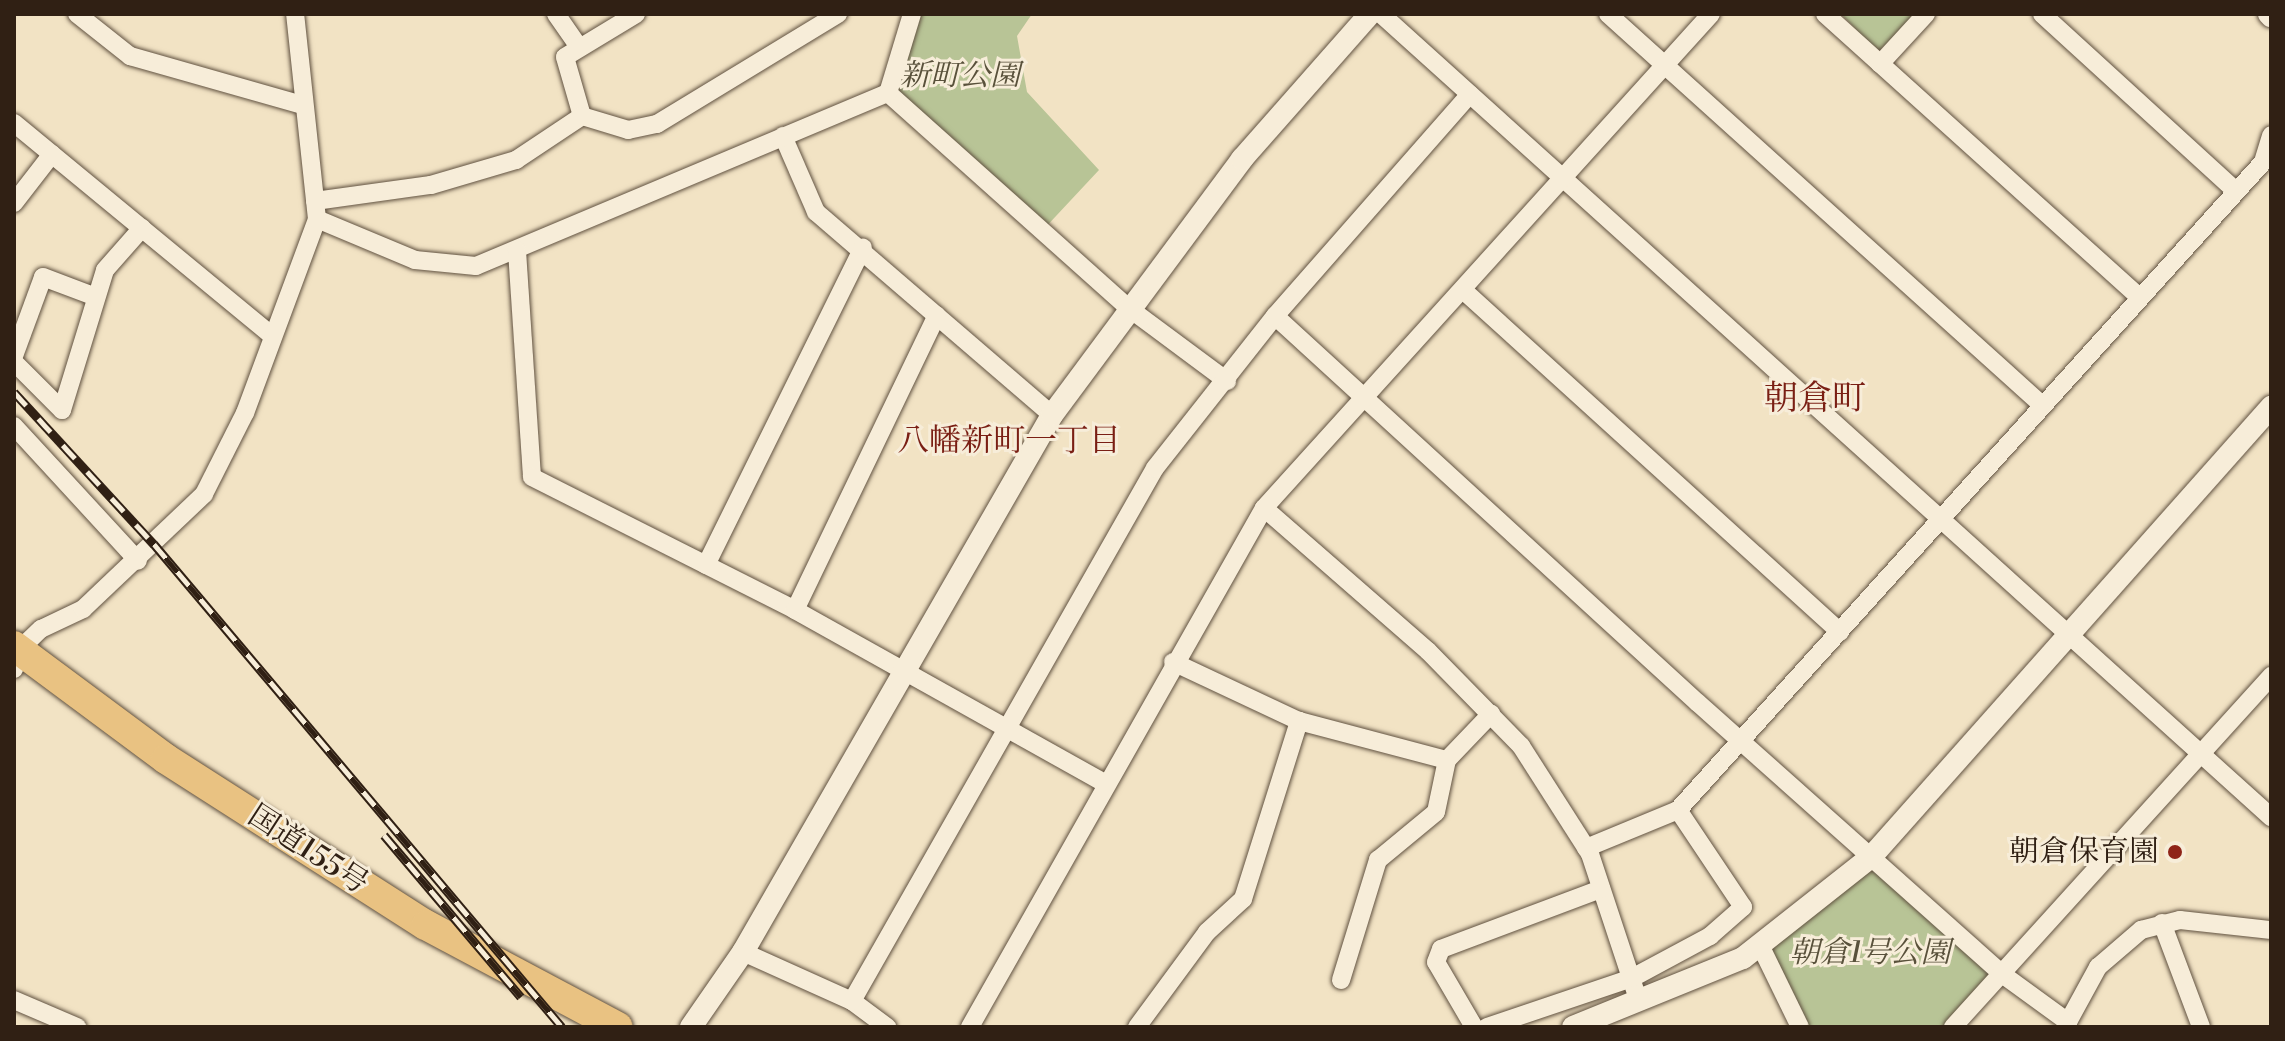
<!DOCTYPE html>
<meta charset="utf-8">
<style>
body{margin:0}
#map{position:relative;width:2285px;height:1041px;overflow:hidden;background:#f2e3c4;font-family:"Libre Bodoni","Noto Serif JP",serif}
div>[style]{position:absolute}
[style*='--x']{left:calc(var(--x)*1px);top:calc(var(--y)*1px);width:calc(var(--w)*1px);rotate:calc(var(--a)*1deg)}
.green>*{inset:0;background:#b8c496}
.roads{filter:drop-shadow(0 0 2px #605140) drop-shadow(0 0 2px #605140)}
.minor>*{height:18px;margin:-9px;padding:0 9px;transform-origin:9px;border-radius:9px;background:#f7edd9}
.tertiary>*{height:22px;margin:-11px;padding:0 11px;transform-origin:11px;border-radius:11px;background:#f7edd9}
.trunk>*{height:30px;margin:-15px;padding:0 15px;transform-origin:15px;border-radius:15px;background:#e9c282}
.rail>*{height:9px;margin-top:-4.5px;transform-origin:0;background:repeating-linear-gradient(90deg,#f7edd9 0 18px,#302014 0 36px);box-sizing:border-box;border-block:2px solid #302014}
.dots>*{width:22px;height:22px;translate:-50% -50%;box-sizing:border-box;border:4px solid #f7edd9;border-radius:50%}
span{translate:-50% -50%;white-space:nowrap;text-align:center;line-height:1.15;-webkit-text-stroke:6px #f7edd9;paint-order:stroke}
.park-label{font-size:30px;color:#59513b;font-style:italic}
.street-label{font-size:30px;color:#302014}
.poi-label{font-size:30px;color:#302014}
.right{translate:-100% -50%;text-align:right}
.neighbourhood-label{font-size:32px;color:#7a1f14}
.quarter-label{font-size:34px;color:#7a1f14}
.frame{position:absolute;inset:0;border:16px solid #302014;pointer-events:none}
</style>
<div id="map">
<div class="green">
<div style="clip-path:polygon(912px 14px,1032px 14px,1017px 36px,1027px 92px,1099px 170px,1042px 231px,888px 93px)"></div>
<div style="clip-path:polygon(1841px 14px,1916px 14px,1878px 52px)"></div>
<div style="clip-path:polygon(1872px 856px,2002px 974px,1953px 1027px,1800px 1027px,1760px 945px)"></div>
</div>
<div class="roads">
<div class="minor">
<div style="--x:77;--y:14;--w:68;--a:38.4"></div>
<div style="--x:130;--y:56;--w:176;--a:15.9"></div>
<div style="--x:556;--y:14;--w:40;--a:55.1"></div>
<div style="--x:1381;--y:14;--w:1199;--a:42.06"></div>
<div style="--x:1608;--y:14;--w:584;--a:42.02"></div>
<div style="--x:1825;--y:14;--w:421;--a:42"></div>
<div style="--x:2042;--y:14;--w:261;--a:42.4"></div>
<div style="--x:1880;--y:64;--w:68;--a:-47.4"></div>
<div style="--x:888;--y:93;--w:319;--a:41.8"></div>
<div style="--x:1126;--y:306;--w:126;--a:36.6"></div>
<div style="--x:888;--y:93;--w:83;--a:-73.1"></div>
<div style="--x:582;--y:116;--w:61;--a:-106.1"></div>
<div style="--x:565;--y:57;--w:83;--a:-31.2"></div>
<div style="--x:14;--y:123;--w:332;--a:39.5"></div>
<div style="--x:783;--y:136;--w:83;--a:66.5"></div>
<div style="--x:816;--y:212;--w:311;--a:40.7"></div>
<div style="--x:315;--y:201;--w:117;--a:-7.9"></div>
<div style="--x:431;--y:185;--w:89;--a:-16.4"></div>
<div style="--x:516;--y:160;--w:79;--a:-33.7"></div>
<div style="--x:582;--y:116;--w:48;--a:16.9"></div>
<div style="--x:628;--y:130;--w:30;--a:-12"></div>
<div style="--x:657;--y:124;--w:212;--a:-31.3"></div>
<div style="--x:14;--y:203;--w:62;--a:-52.2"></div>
<div style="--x:317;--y:219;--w:106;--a:22.7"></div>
<div style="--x:415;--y:260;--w:61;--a:5.6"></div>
<div style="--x:476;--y:266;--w:447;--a:-22.8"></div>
<div style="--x:517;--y:251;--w:226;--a:86.2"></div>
<div style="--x:532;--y:477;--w:295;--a:26.8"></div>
<div style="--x:795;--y:610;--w:354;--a:29.2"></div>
<div style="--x:1463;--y:290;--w:509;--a:42.21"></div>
<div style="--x:1275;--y:316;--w:573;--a:42.46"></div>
<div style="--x:1698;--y:703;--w:407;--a:41.7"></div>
<div style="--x:2002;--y:974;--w:82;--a:36"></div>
<div style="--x:2068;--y:1022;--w:63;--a:-61.4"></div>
<div style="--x:2098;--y:967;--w:57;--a:-40.7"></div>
<div style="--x:2141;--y:930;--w:40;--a:-14.4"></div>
<div style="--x:2180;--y:920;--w:92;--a:6.3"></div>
<div style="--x:14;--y:356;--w:84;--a:-69.8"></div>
<div style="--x:43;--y:277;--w:57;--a:20.7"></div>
<div style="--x:14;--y:362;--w:68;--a:45"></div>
<div style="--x:62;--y:410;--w:146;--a:-72.9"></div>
<div style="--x:105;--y:270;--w:56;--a:-48.6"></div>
<div style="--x:14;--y:426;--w:183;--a:47.4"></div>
<div style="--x:1264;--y:508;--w:218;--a:41.1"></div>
<div style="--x:1428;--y:651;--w:133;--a:45.6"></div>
<div style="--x:1521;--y:746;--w:128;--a:57.4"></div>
<div style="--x:1590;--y:854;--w:153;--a:71.7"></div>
<div style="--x:706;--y:565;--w:354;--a:-63.7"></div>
<div style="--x:795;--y:610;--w:327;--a:-64.3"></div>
<div style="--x:1173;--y:662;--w:139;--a:25.1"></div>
<div style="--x:1299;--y:721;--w:153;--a:14.8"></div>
<div style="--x:1447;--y:760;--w:64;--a:-46.3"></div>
<div style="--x:14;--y:669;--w:21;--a:-73"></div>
<div style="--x:20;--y:649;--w:29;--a:-44"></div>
<div style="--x:41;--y:629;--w:47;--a:-25.5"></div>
<div style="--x:83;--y:609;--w:167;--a:-43.5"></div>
<div style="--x:204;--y:494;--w:91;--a:-63.2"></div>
<div style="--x:245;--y:413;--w:207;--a:-69.6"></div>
<div style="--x:317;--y:219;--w:206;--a:-96.1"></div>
<div style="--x:1586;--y:848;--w:100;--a:-22.4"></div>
<div style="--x:1678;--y:810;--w:873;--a:-47.92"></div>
<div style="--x:2263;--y:162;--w:28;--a:-73"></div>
<div style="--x:2162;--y:923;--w:111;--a:69.4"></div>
<div style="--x:1760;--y:945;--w:91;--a:64"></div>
<div style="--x:743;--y:952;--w:120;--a:24.2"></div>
<div style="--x:852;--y:1001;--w:44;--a:36.6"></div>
<div style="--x:1341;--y:980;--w:126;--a:-72.9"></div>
<div style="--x:1378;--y:860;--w:75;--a:-39.6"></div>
<div style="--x:1436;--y:812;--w:53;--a:-78.1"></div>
<div style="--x:14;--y:1000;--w:69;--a:23.2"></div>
<div style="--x:852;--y:1001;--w:613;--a:-60.38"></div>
<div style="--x:1155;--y:468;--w:194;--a:-51.7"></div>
<div style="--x:1275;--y:316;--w:295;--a:-48.7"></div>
<div style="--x:970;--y:1027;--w:596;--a:-60.47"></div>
<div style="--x:1264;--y:508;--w:666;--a:-47.86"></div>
<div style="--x:1137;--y:1027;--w:118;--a:-53.6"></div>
<div style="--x:1207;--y:932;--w:49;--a:-42.5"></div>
<div style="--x:1243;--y:899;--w:187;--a:-72.5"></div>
<div style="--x:1474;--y:1027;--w:75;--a:-120.3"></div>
<div style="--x:1436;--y:962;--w:14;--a:-69"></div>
<div style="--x:1441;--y:949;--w:171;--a:-20.6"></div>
<div style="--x:1487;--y:1027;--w:153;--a:-18.7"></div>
<div style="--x:1632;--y:978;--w:89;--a:-28.3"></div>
<div style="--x:1710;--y:936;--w:44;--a:-41.3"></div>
<div style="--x:1743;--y:907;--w:117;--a:-123.8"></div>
<div style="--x:1953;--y:1027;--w:474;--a:-47.8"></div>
</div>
<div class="tertiary">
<div style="--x:2269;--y:14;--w:3;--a:45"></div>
<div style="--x:691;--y:1027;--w:91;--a:-55.3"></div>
<div style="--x:743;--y:952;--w:620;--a:-60.08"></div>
<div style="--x:1052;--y:415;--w:319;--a:-53.4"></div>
<div style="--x:1242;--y:159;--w:193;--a:-48.6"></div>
<div style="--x:1573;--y:1027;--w:183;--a:-22.1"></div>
<div style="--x:1743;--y:958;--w:164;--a:-38.3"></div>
<div style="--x:1872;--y:856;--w:601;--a:-48.37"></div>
</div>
<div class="trunk">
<div style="--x:14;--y:646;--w:189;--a:36.6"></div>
<div style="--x:166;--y:759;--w:308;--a:32.6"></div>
<div style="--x:426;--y:925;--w:217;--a:28"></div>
</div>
</div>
<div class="rail">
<div style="--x:14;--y:392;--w:207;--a:47.4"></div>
<div style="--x:154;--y:544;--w:632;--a:49.81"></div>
<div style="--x:384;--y:835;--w:212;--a:49.8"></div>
</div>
<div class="dots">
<div style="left:2175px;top:852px;background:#8f2418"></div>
</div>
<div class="park-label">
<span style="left:960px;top:76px">新町公園</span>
<span style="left:1870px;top:953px">朝倉1号公園</span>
</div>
<div class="street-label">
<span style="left:308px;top:850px;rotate:33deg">国道155号</span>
</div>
<div class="poi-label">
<span class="right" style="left:2159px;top:852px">朝倉保育園</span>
</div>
<div class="neighbourhood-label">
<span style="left:1009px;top:441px">八幡新町一丁目</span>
</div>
<div class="quarter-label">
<span style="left:1815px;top:400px">朝倉町</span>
</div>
<div class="frame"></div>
</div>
